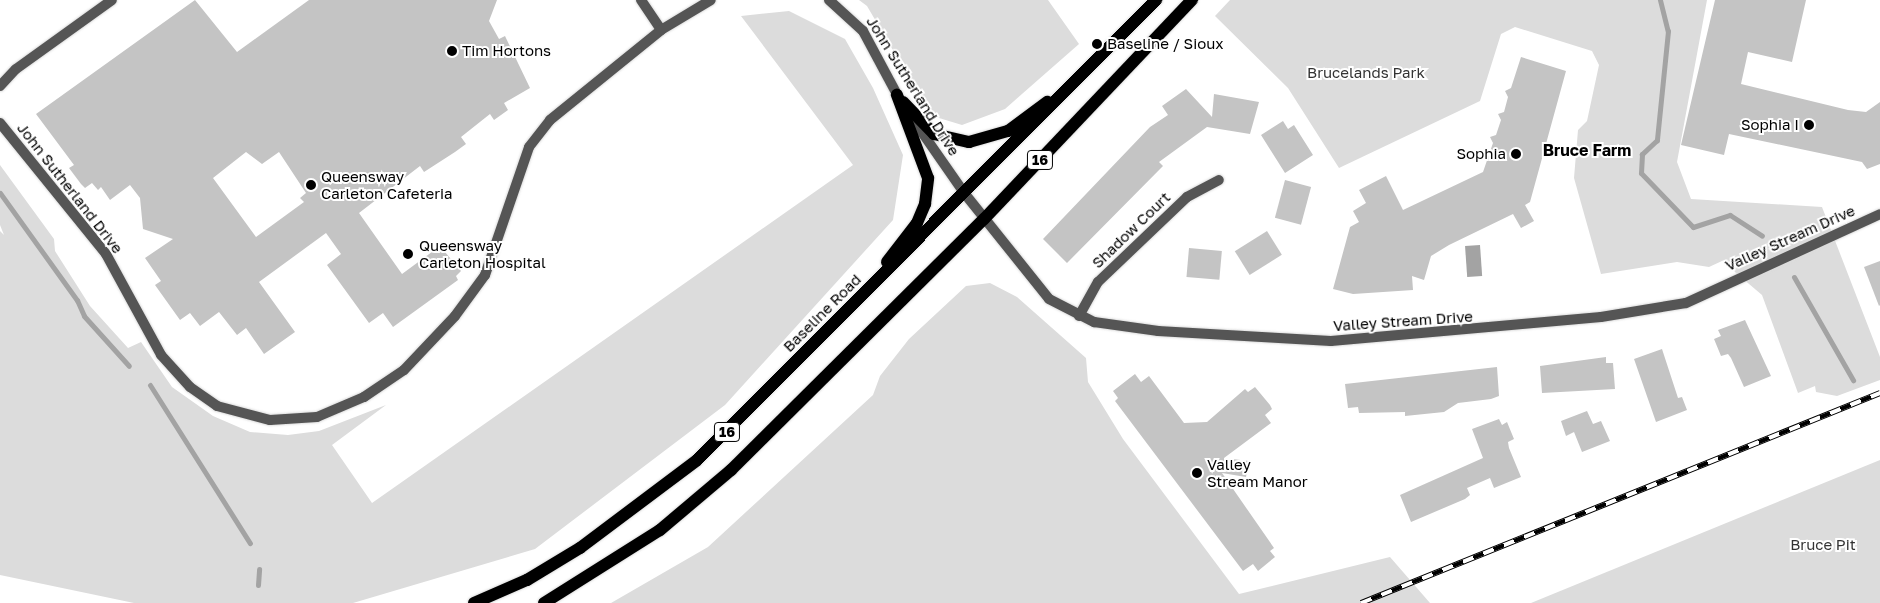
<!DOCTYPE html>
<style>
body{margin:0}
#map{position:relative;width:1880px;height:603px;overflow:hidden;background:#fff;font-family:"Golos Text",sans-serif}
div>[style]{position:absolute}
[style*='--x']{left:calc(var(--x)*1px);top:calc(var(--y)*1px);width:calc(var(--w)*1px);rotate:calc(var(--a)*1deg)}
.green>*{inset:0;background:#dcdcdc}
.water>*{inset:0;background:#a3a3a3;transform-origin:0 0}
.stream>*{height:5px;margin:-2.5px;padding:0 2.5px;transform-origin:2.5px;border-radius:2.5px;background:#a3a3a3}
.building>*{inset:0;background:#c4c4c4;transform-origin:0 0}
.roads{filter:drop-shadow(0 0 1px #dbdbdb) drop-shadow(0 0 1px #dbdbdb)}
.minor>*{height:10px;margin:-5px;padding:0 5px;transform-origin:5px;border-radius:5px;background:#555}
.primary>*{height:12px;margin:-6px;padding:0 6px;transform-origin:6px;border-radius:6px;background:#000}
.rail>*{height:5.5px;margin-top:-2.75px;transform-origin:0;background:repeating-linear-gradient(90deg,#fff 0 11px,#000 0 22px);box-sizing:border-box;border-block:1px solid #000}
.dots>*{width:14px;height:14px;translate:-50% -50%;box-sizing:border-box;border:2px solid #fff;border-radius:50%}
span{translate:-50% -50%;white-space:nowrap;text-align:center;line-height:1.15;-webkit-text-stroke:4px #fff;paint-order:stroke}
.shield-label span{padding:1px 4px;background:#fff;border:1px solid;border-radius:4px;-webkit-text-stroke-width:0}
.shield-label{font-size:14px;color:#000;font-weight:700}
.poi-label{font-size:15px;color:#000}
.left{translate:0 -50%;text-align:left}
.right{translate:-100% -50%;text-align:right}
.park-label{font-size:15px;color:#333}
.street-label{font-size:15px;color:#000}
.neighbourhood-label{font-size:16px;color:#000;font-weight:700}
</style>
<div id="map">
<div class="green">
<div style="clip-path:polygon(859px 0,1048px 0,1079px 44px,1005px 109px,962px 125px,939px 118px,921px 98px,867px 6px)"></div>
<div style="clip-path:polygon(1230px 0,1707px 0,1677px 162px,1691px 199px,1822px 207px,1880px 357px,1880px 380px,1837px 396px,1816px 392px,1815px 386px,1798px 393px,1762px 295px,1722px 261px,1709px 267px,1677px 262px,1601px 274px,1574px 178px,1578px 130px,1587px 121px,1599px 65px,1592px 51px,1515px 27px,1501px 34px,1480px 101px,1339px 168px,1288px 88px,1215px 16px)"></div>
<div style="clip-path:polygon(789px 11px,845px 39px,873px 88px,903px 155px,893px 220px,725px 405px,535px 549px,353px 603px,134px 603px,0 575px,0 231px,4px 235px,0 225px,0 165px,54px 239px,55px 251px,90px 306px,128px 348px,141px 342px,172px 387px,213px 416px,250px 432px,288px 435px,319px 431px,386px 405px,332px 445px,372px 503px,853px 165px,741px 16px)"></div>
<div style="clip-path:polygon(990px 283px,1017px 297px,1086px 358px,1088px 382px,1123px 439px,1239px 594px,1390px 557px,1430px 603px,611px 603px,708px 547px,873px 395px,880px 376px,909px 339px,966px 286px)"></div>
<div style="clip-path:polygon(1880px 460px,1880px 603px,1531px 603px)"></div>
</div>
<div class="water">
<div style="left:1480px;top:245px;width:31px;height:15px;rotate:86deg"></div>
</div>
<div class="stream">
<div style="--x:1660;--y:0;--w:32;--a:76"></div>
<div style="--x:1668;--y:31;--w:110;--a:95.8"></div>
<div style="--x:1657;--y:140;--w:21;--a:137"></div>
<div style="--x:1642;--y:154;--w:19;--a:93"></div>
<div style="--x:1641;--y:173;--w:75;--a:46.1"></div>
<div style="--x:1693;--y:227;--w:39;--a:-18"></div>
<div style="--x:1730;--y:215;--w:38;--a:33"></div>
<div style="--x:0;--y:193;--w:132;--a:54.3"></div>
<div style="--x:77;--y:300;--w:17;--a:66"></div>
<div style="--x:84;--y:316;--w:67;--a:48"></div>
<div style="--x:1794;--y:277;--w:119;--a:60.2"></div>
<div style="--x:150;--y:385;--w:187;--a:57.7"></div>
<div style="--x:258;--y:585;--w:16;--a:-86"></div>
</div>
<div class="building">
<div style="clip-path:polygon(evenodd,195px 0,237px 52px,309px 0,497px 0,489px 21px,499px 39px,505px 36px,530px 88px,504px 103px,508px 110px,494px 120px,490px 114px,461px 137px,466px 144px,455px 152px,424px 172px,420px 166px,359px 213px,402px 274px,440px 246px,461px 271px,456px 276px,458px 280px,393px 327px,383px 313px,369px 323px,327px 265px,341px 254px,326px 233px,259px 282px,295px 332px,264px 354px,246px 328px,237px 335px,219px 312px,200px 326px,190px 313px,180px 320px,155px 285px,161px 281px,145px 258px,173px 239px,143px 229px,140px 198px,130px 185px,110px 200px,101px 187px,98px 190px,92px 183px,85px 188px,81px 184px,69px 168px,74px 165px,36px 114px,195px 0,246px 152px,262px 164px,279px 152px,306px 193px,300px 198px,304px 202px,256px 237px,213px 178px,246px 152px)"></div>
<div style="clip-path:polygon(1715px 0,1806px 0,1792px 62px,1748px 52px,1741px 84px,1848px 110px,1866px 112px,1880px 102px,1880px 164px,1867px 169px,1862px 162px,1729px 134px,1724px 155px,1681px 145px)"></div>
<div style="clip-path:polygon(1521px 57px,1566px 71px,1530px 202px,1525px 205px,1534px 221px,1521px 228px,1513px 214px,1449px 245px,1431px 256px,1424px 280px,1412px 276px,1413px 290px,1353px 294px,1333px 289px,1350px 227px,1359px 222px,1353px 211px,1366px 203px,1359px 190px,1386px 176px,1403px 210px,1483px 172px,1493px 143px,1490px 137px,1496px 135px,1501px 120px,1498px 114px,1504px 112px,1508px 97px,1505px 91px,1511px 88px)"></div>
<div style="clip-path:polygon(1186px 89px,1212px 117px,1214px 94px,1259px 102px,1250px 134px,1207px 127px,1159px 162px,1163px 166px,1067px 263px,1043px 239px,1150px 127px,1168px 115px,1162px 106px)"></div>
<div style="clip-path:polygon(1283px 121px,1288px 129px,1294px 125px,1313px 155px,1285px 173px,1261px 135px)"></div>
<div style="left:1285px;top:180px;width:27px;height:39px;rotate:15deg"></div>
<div style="left:1267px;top:231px;width:28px;height:38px;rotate:58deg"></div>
<div style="left:1189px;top:248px;width:33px;height:29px;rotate:5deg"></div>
<div style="clip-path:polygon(1880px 261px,1880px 305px,1879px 306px,1864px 267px)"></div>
<div style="clip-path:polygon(1745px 320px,1771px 376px,1744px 387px,1731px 358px,1728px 354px,1721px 356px,1714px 339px,1721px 336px,1718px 330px)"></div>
<div style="clip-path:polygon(1662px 349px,1678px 398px,1682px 397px,1687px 410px,1656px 422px,1634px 359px)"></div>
<div style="clip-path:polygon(1606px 357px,1606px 363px,1613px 363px,1615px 389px,1542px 393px,1540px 366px)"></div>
<div style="clip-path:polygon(1497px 367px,1499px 396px,1491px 399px,1458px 403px,1444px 412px,1405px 416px,1405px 412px,1359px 413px,1358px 407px,1348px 408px,1345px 384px)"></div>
<div style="clip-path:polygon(1135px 374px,1141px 382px,1149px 376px,1184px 423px,1207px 422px,1245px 389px,1248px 392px,1255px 387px,1270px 405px,1272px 409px,1265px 415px,1271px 423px,1224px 458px,1249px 461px,1246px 477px,1222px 473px,1274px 548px,1270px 551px,1275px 557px,1258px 571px,1253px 564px,1243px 571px,1115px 401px,1118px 398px,1113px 391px)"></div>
<div style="clip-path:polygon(1587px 411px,1593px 424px,1601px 421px,1610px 441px,1582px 452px,1574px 432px,1566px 436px,1561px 421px)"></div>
<div style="clip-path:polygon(1499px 419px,1502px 425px,1507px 422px,1514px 439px,1508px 442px,1509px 448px,1521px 477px,1494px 488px,1490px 478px,1467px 488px,1470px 495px,1465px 499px,1411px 522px,1400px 495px,1483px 458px,1472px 429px)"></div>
</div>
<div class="roads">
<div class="minor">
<div style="--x:641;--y:0;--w:36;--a:56"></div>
<div style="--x:829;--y:0;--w:46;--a:42.4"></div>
<div style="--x:863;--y:31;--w:78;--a:61.8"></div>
<div style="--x:0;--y:86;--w:23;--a:-47"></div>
<div style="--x:16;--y:69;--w:118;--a:-35.7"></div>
<div style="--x:912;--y:118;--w:93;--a:55.1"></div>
<div style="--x:965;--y:194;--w:134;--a:51.3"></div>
<div style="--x:1049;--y:299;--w:51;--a:27.1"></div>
<div style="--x:1094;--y:322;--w:65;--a:8"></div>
<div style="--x:1158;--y:331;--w:173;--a:3.3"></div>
<div style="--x:1331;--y:341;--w:271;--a:-5.1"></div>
<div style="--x:1601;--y:317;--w:86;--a:-9.4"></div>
<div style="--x:1686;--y:303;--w:213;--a:-24.6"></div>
<div style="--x:0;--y:123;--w:169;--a:51"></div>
<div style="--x:106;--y:254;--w:115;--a:61.4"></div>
<div style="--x:161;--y:355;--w:43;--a:47.8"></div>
<div style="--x:190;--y:387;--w:33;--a:35"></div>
<div style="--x:217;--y:406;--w:55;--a:14.8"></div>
<div style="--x:270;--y:420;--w:47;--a:-3.7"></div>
<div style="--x:317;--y:417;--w:51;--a:-23.1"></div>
<div style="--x:364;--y:397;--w:48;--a:-34"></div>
<div style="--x:404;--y:370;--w:74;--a:-46.6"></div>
<div style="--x:455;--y:316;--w:51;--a:-53.8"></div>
<div style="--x:485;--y:275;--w:135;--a:-71"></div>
<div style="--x:529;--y:147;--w:34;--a:-52"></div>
<div style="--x:550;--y:120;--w:143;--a:-39"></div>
<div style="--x:661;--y:30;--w:58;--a:-31"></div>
<div style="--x:1079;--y:316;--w:39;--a:-61"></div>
<div style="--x:1098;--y:282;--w:123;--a:-43.7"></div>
<div style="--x:1187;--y:197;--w:36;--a:-28"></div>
</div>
<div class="primary">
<div style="--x:903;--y:102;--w:45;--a:45.9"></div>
<div style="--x:934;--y:134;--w:36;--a:13"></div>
<div style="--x:969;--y:142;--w:41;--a:-15.8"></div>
<div style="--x:1008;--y:131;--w:49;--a:-36.6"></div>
<div style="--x:887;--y:262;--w:49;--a:-52.4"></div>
<div style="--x:917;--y:223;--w:21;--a:-67"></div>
<div style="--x:925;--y:204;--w:26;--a:-83"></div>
<div style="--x:928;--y:178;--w:89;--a:-110.5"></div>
<div style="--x:474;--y:603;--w:58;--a:-23.5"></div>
<div style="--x:527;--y:580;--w:62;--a:-31.1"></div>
<div style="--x:580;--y:548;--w:146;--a:-36.9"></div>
<div style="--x:697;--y:460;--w:650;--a:-45.06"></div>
<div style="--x:544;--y:603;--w:137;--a:-32.2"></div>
<div style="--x:660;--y:530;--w:93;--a:-40.2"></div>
<div style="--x:731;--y:470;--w:356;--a:-44.8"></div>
<div style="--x:984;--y:219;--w:302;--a:-46.5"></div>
</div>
</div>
<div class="rail">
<div style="--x:1361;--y:603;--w:560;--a:-22.03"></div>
</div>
<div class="dots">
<div style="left:1097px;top:44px;background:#000"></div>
<div style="left:452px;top:51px;background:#000"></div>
<div style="left:1809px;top:125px;background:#000"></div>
<div style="left:1516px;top:154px;background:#000"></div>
<div style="left:311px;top:185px;background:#000"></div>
<div style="left:408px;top:254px;background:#000"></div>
<div style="left:1197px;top:473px;background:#000"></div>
</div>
<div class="shield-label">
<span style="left:1040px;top:160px">16</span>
<span style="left:727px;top:432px">16</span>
</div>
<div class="poi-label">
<span class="left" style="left:1107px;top:44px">Baseline / Sioux</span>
<span class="left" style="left:462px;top:51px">Tim Hortons</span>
<span class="right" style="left:1799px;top:125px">Sophia I</span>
<span class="right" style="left:1506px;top:154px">Sophia</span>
<span class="left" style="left:321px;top:185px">Queensway<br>Carleton Cafeteria</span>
<span class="left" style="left:419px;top:254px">Queensway<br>Carleton Hospital</span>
<span class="left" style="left:1207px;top:473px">Valley<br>Stream Manor</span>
</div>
<div class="park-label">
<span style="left:1366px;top:73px">Brucelands Park</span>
<span style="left:1823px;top:545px">Bruce Pit</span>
</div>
<div class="street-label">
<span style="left:913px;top:86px;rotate:58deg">John Sutherland Drive</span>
<span style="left:70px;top:188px;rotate:52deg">John Sutherland Drive</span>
<span style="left:1131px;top:230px;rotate:-44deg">Shadow Court</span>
<span style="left:1790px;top:238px;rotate:-24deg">Valley Stream Drive</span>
<span style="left:822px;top:313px;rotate:-45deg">Baseline Road</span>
<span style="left:1403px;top:321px;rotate:-4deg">Valley Stream Drive</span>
</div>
<div class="neighbourhood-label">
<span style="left:1587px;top:150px">Bruce Farm</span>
</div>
</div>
